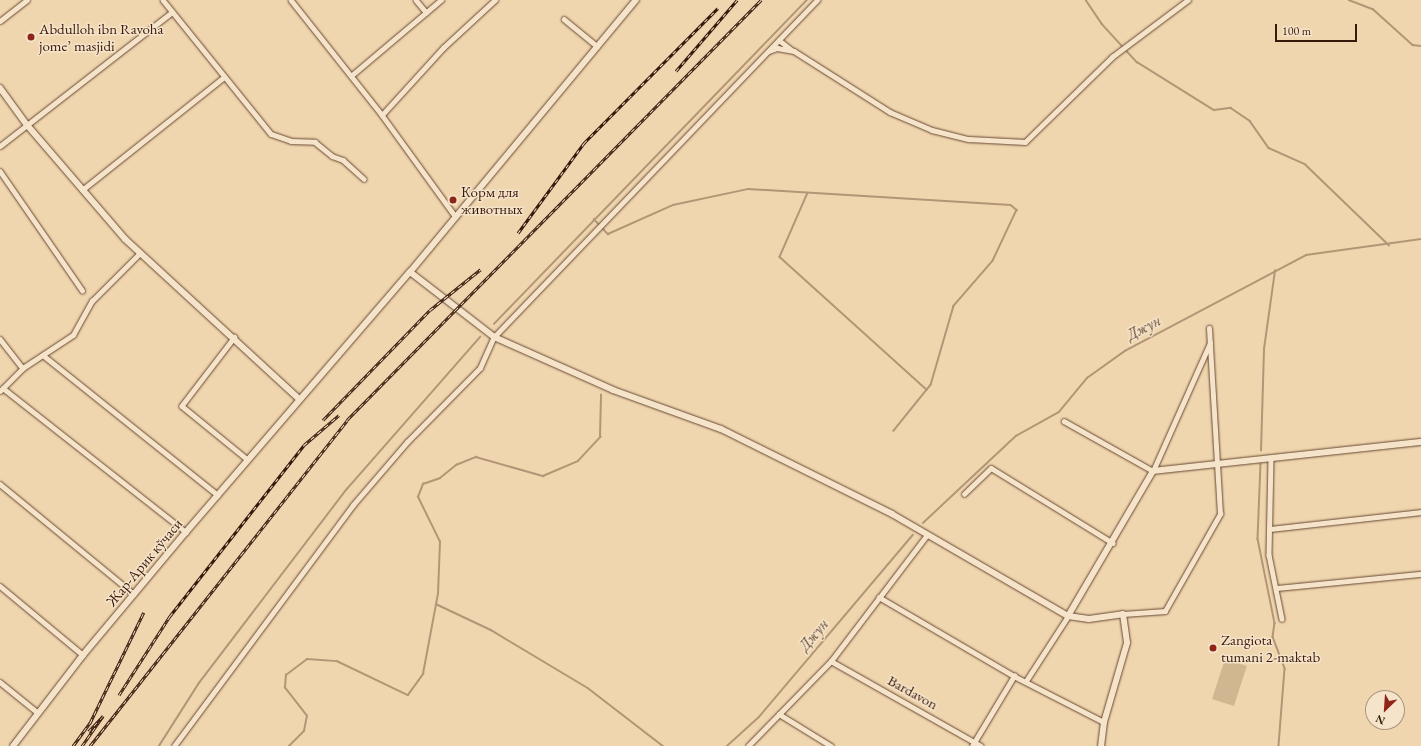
<!DOCTYPE html>
<meta charset="utf-8">
<style>
body{margin:0}
#map{position:relative;width:1421px;height:746px;overflow:hidden;background:#f0d6ae;font-family:"EB Garamond",serif}
div>[style]{position:absolute}
[style*='--x']{left:calc(var(--x)*1px);top:calc(var(--y)*1px);width:calc(var(--w)*1px);rotate:calc(var(--a)*1deg)}
.green>*{inset:0;background:#d1b692;transform-origin:0 0}
.stream>*{height:1.5px;margin:-0.75px;padding:0 0.75px;transform-origin:0.75px;border-radius:0.75px;background:#b29677}
.roads{filter:drop-shadow(0 0 1px #674834) drop-shadow(0 0 1px #674834)}
.street>*{height:4.5px;margin:-2.25px;padding:0 2.25px;transform-origin:2.25px;border-radius:2.25px;background:#f5e4ca}
.secondary>*{height:6px;margin:-3px;padding:0 3px;transform-origin:3px;border-radius:3px;background:#f5e4ca}
.rail>*{height:3px;margin-top:-1.5px;transform-origin:0;background:repeating-linear-gradient(90deg,#f5e4ca 0 4.5px,#39190c 0 9px);box-sizing:border-box;border-block:1px solid #39190c}
.dots>*{width:11px;height:11px;translate:-50% -50%;box-sizing:border-box;border:2px solid #f5e4ca;border-radius:50%}
span{translate:-50% -50%;white-space:nowrap;text-align:center;line-height:1.15;-webkit-text-stroke:3px #f5e4ca;paint-order:stroke}
.poi-label{font-size:15px;color:#39190c}
.left{translate:0 -50%;text-align:left}
.street-label{font-size:15px;color:#39190c}
.water-label{font-size:16px;color:#634531;font-style:italic}
.north{position:absolute;left:1365px;top:690px;width:40px;height:40px;box-sizing:border-box;background:#f5e4ca;border:1px solid #aa937e;border-radius:50%;rotate:205deg;font-size:11px;font-weight:700;line-height:16px;text-align:center;color:#39190c}
.north::after{content:'';display:block;margin:auto;width:14px;height:18px;background:#8f2418;clip-path:polygon(50% 0,100% 100%,50% 72%,0 100%)}
.scale{position:absolute;left:1275px;top:24px;width:82px;height:18px;box-sizing:border-box;border:2px solid #39190c;border-top:0;padding-left:5px;font-size:12px;line-height:14px;white-space:nowrap;color:#39190c;-webkit-text-stroke:3px #f5e4ca;paint-order:stroke}
</style>
<div id="map">
<div class="green">
<div style="left:1225px;top:659px;width:23px;height:42px;rotate:18deg"></div>
</div>
<div class="stream">
<div style="--x:1086;--y:0;--w:29;--a:56"></div>
<div style="--x:1102;--y:24;--w:52;--a:47.4"></div>
<div style="--x:1137;--y:62;--w:91;--a:31.9"></div>
<div style="--x:1214;--y:110;--w:17;--a:-7"></div>
<div style="--x:1231;--y:108;--w:23;--a:34"></div>
<div style="--x:1250;--y:121;--w:33;--a:55"></div>
<div style="--x:1269;--y:148;--w:39;--a:24"></div>
<div style="--x:1305;--y:164;--w:117;--a:44"></div>
<div style="--x:1349;--y:0;--w:26;--a:21"></div>
<div style="--x:1373;--y:9;--w:54;--a:42"></div>
<div style="--x:1413;--y:45;--w:8;--a:7"></div>
<div style="--x:808;--y:193;--w:70;--a:113.6"></div>
<div style="--x:780;--y:257;--w:198;--a:42.1"></div>
<div style="--x:594;--y:219;--w:21;--a:47"></div>
<div style="--x:608;--y:234;--w:71;--a:-24"></div>
<div style="--x:673;--y:205;--w:77;--a:-12"></div>
<div style="--x:748;--y:189;--w:263;--a:3.5"></div>
<div style="--x:1011;--y:205;--w:8;--a:40"></div>
<div style="--x:1017;--y:210;--w:56;--a:115.2"></div>
<div style="--x:993;--y:261;--w:60;--a:130.9"></div>
<div style="--x:954;--y:306;--w:82;--a:106.2"></div>
<div style="--x:931;--y:385;--w:59;--a:128.8"></div>
<div style="--x:494;--y:324;--w:450;--a:-46"></div>
<div style="--x:1261;--y:451;--w:102;--a:-88.3"></div>
<div style="--x:1264;--y:349;--w:79;--a:-82"></div>
<div style="--x:1261;--y:464;--w:75;--a:92.3"></div>
<div style="--x:1258;--y:539;--w:86;--a:78.6"></div>
<div style="--x:1275;--y:623;--w:14;--a:98"></div>
<div style="--x:1273;--y:637;--w:34;--a:69"></div>
<div style="--x:1285;--y:669;--w:77;--a:94.5"></div>
<div style="--x:923;--y:523;--w:127;--a:-43.1"></div>
<div style="--x:1016;--y:436;--w:49;--a:-29.2"></div>
<div style="--x:1059;--y:412;--w:44;--a:-50.5"></div>
<div style="--x:1087;--y:378;--w:47;--a:-35.4"></div>
<div style="--x:1125;--y:351;--w:205;--a:-27.9"></div>
<div style="--x:1306;--y:255;--w:116;--a:-7.9"></div>
<div style="--x:436;--y:604;--w:61;--a:25.3"></div>
<div style="--x:491;--y:630;--w:113;--a:30.9"></div>
<div style="--x:588;--y:688;--w:95;--a:37.7"></div>
<div style="--x:159;--y:746;--w:75;--a:-57.6"></div>
<div style="--x:199;--y:683;--w:244;--a:-52.7"></div>
<div style="--x:347;--y:489;--w:202;--a:-48.8"></div>
<div style="--x:289;--y:746;--w:21;--a:-45"></div>
<div style="--x:304;--y:731;--w:15;--a:-79"></div>
<div style="--x:307;--y:716;--w:36;--a:-128"></div>
<div style="--x:285;--y:688;--w:13;--a:-86"></div>
<div style="--x:286;--y:675;--w:26;--a:-37"></div>
<div style="--x:307;--y:659;--w:30;--a:4"></div>
<div style="--x:337;--y:661;--w:79;--a:25.6"></div>
<div style="--x:408;--y:695;--w:26;--a:-54"></div>
<div style="--x:423;--y:674;--w:81;--a:-79.4"></div>
<div style="--x:438;--y:594;--w:52;--a:-87.8"></div>
<div style="--x:440;--y:542;--w:50;--a:-116.1"></div>
<div style="--x:418;--y:497;--w:14;--a:-69"></div>
<div style="--x:423;--y:484;--w:18;--a:-19"></div>
<div style="--x:440;--y:478;--w:21;--a:-39"></div>
<div style="--x:456;--y:465;--w:22;--a:-22"></div>
<div style="--x:476;--y:457;--w:70;--a:15.8"></div>
<div style="--x:543;--y:476;--w:38;--a:-23"></div>
<div style="--x:578;--y:461;--w:33;--a:-47"></div>
<div style="--x:600;--y:437;--w:42;--a:-88.6"></div>
<div style="--x:727;--y:746;--w:43;--a:-42.2"></div>
<div style="--x:759;--y:717;--w:238;--a:-49.8"></div>
</div>
<div class="roads">
<div class="street">
<div style="--x:163;--y:0;--w:172;--a:51.1"></div>
<div style="--x:271;--y:134;--w:21;--a:19"></div>
<div style="--x:291;--y:141;--w:24;--a:2"></div>
<div style="--x:315;--y:142;--w:22;--a:39"></div>
<div style="--x:332;--y:156;--w:12;--a:20"></div>
<div style="--x:343;--y:160;--w:28;--a:42"></div>
<div style="--x:291;--y:0;--w:147;--a:51.6"></div>
<div style="--x:382;--y:115;--w:125;--a:54.1"></div>
<div style="--x:416;--y:0;--w:16;--a:50"></div>
<div style="--x:564;--y:19;--w:43;--a:39.3"></div>
<div style="--x:0;--y:21;--w:34;--a:-38"></div>
<div style="--x:779;--y:40;--w:16;--a:38"></div>
<div style="--x:769;--y:51;--w:9;--a:-21"></div>
<div style="--x:777;--y:48;--w:17;--a:10"></div>
<div style="--x:794;--y:51;--w:114;--a:32.4"></div>
<div style="--x:890;--y:112;--w:46;--a:23.2"></div>
<div style="--x:932;--y:130;--w:38;--a:14"></div>
<div style="--x:969;--y:139;--w:56;--a:3.1"></div>
<div style="--x:1025;--y:142;--w:122;--a:-44.3"></div>
<div style="--x:1112;--y:57;--w:95;--a:-36.9"></div>
<div style="--x:351;--y:76;--w:118;--a:-40.2"></div>
<div style="--x:382;--y:115;--w:91;--a:-47.7"></div>
<div style="--x:443;--y:48;--w:71;--a:-42.7"></div>
<div style="--x:0;--y:146;--w:218;--a:-37.9"></div>
<div style="--x:0;--y:171;--w:145;--a:55.4"></div>
<div style="--x:82;--y:190;--w:181;--a:-38.5"></div>
<div style="--x:235;--y:337;--w:87;--a:127.5"></div>
<div style="--x:182;--y:406;--w:84;--a:39.2"></div>
<div style="--x:0;--y:339;--w:37;--a:52"></div>
<div style="--x:43;--y:355;--w:224;--a:38.7"></div>
<div style="--x:3;--y:388;--w:233;--a:38.2"></div>
<div style="--x:0;--y:391;--w:33;--a:-45"></div>
<div style="--x:23;--y:368;--w:60;--a:-33.4"></div>
<div style="--x:73;--y:335;--w:39;--a:-61"></div>
<div style="--x:92;--y:301;--w:68;--a:-45"></div>
<div style="--x:1064;--y:421;--w:102;--a:29.3"></div>
<div style="--x:1153;--y:471;--w:140;--a:-66"></div>
<div style="--x:1271;--y:459;--w:96;--a:91.2"></div>
<div style="--x:1269;--y:555;--w:65;--a:78.5"></div>
<div style="--x:0;--y:484;--w:173;--a:39.4"></div>
<div style="--x:964;--y:494;--w:37;--a:-44"></div>
<div style="--x:991;--y:468;--w:143;--a:31.6"></div>
<div style="--x:1270;--y:529;--w:152;--a:-6.4"></div>
<div style="--x:0;--y:586;--w:108;--a:39.7"></div>
<div style="--x:1277;--y:588;--w:145;--a:-5.6"></div>
<div style="--x:879;--y:597;--w:156;--a:30.3"></div>
<div style="--x:1014;--y:676;--w:101;--a:27.1"></div>
<div style="--x:1123;--y:614;--w:42;--a:-4.1"></div>
<div style="--x:1165;--y:611;--w:112;--a:-60.4"></div>
<div style="--x:1220;--y:514;--w:186;--a:-93.4"></div>
<div style="--x:831;--y:661;--w:172;--a:29.5"></div>
<div style="--x:1026;--y:681;--w:77;--a:-57.1"></div>
<div style="--x:0;--y:682;--w:48;--a:39"></div>
<div style="--x:779;--y:714;--w:61;--a:31.6"></div>
<div style="--x:174;--y:746;--w:300;--a:-53.4"></div>
<div style="--x:353;--y:505;--w:83;--a:-49.4"></div>
<div style="--x:407;--y:442;--w:104;--a:-45.4"></div>
<div style="--x:480;--y:368;--w:34;--a:-66"></div>
<div style="--x:494;--y:337;--w:467;--a:-46.2"></div>
<div style="--x:748;--y:746;--w:119;--a:-45.7"></div>
<div style="--x:831;--y:661;--w:158;--a:-52.7"></div>
<div style="--x:972;--y:746;--w:82;--a:-59"></div>
</div>
<div class="secondary">
<div style="--x:0;--y:88;--w:46;--a:53.9"></div>
<div style="--x:27;--y:125;--w:150;--a:49.3"></div>
<div style="--x:125;--y:239;--w:235;--a:42.6"></div>
<div style="--x:410;--y:272;--w:106;--a:37.7"></div>
<div style="--x:494;--y:337;--w:130;--a:24"></div>
<div style="--x:613;--y:390;--w:115;--a:19.9"></div>
<div style="--x:721;--y:429;--w:191;--a:26.4"></div>
<div style="--x:892;--y:514;--w:203;--a:30.1"></div>
<div style="--x:1068;--y:616;--w:21;--a:8"></div>
<div style="--x:1089;--y:619;--w:34;--a:-8"></div>
<div style="--x:1123;--y:614;--w:29;--a:82"></div>
<div style="--x:1127;--y:643;--w:82;--a:106.2"></div>
<div style="--x:1104;--y:722;--w:24;--a:97"></div>
<div style="--x:1068;--y:616;--w:168;--a:-59.6"></div>
<div style="--x:1153;--y:471;--w:270;--a:-6.2"></div>
<div style="--x:13;--y:746;--w:115;--a:-52.4"></div>
<div style="--x:83;--y:655;--w:160;--a:-50.1"></div>
<div style="--x:186;--y:532;--w:343;--a:-49.3"></div>
<div style="--x:410;--y:272;--w:354;--a:-50.3"></div>
</div>
</div>
<div class="rail">
<div style="--x:676;--y:71;--w:94;--a:-49.3"></div>
<div style="--x:518;--y:233;--w:112;--a:-53.7"></div>
<div style="--x:584;--y:143;--w:190;--a:-45.2"></div>
<div style="--x:323;--y:420;--w:153;--a:-45.8"></div>
<div style="--x:430;--y:310;--w:65;--a:-38.8"></div>
<div style="--x:119;--y:695;--w:94;--a:-57.2"></div>
<div style="--x:170;--y:616;--w:217;--a:-51.9"></div>
<div style="--x:304;--y:445;--w:46;--a:-40.6"></div>
<div style="--x:73;--y:746;--w:29;--a:-54"></div>
<div style="--x:90;--y:723;--w:123;--a:-64.1"></div>
<div style="--x:82;--y:746;--w:37;--a:-55"></div>
<div style="--x:103;--y:716;--w:21;--a:133"></div>
<div style="--x:90;--y:746;--w:415;--a:-51.7"></div>
<div style="--x:347;--y:420;--w:590;--a:-45.41"></div>
</div>
<div class="dots">
<div style="left:31px;top:37px;background:#8f2418"></div>
<div style="left:453px;top:200px;background:#8f2418"></div>
<div style="left:1213px;top:648px;background:#8f2418"></div>
</div>
<div class="poi-label">
<span class="left" style="left:39px;top:37px">Abdulloh ibn Ravoha<br>jome’ masjidi</span>
<span class="left" style="left:461px;top:200px">Корм для<br>животных</span>
<span class="left" style="left:1221px;top:648px">Zangiota<br>tumani 2-maktab</span>
</div>
<div class="street-label">
<span style="left:144px;top:562px;rotate:-50deg">Жар-Арик кўчаси</span>
<span style="left:913px;top:692px;rotate:29deg">Bardavon</span>
</div>
<div class="water-label">
<span style="left:1144px;top:328px;rotate:-28deg">Джун</span>
<span style="left:814px;top:635px;rotate:-50deg">Джун</span>
</div>
<div class="north">N</div>
<div class="scale">100 m</div>
</div>
